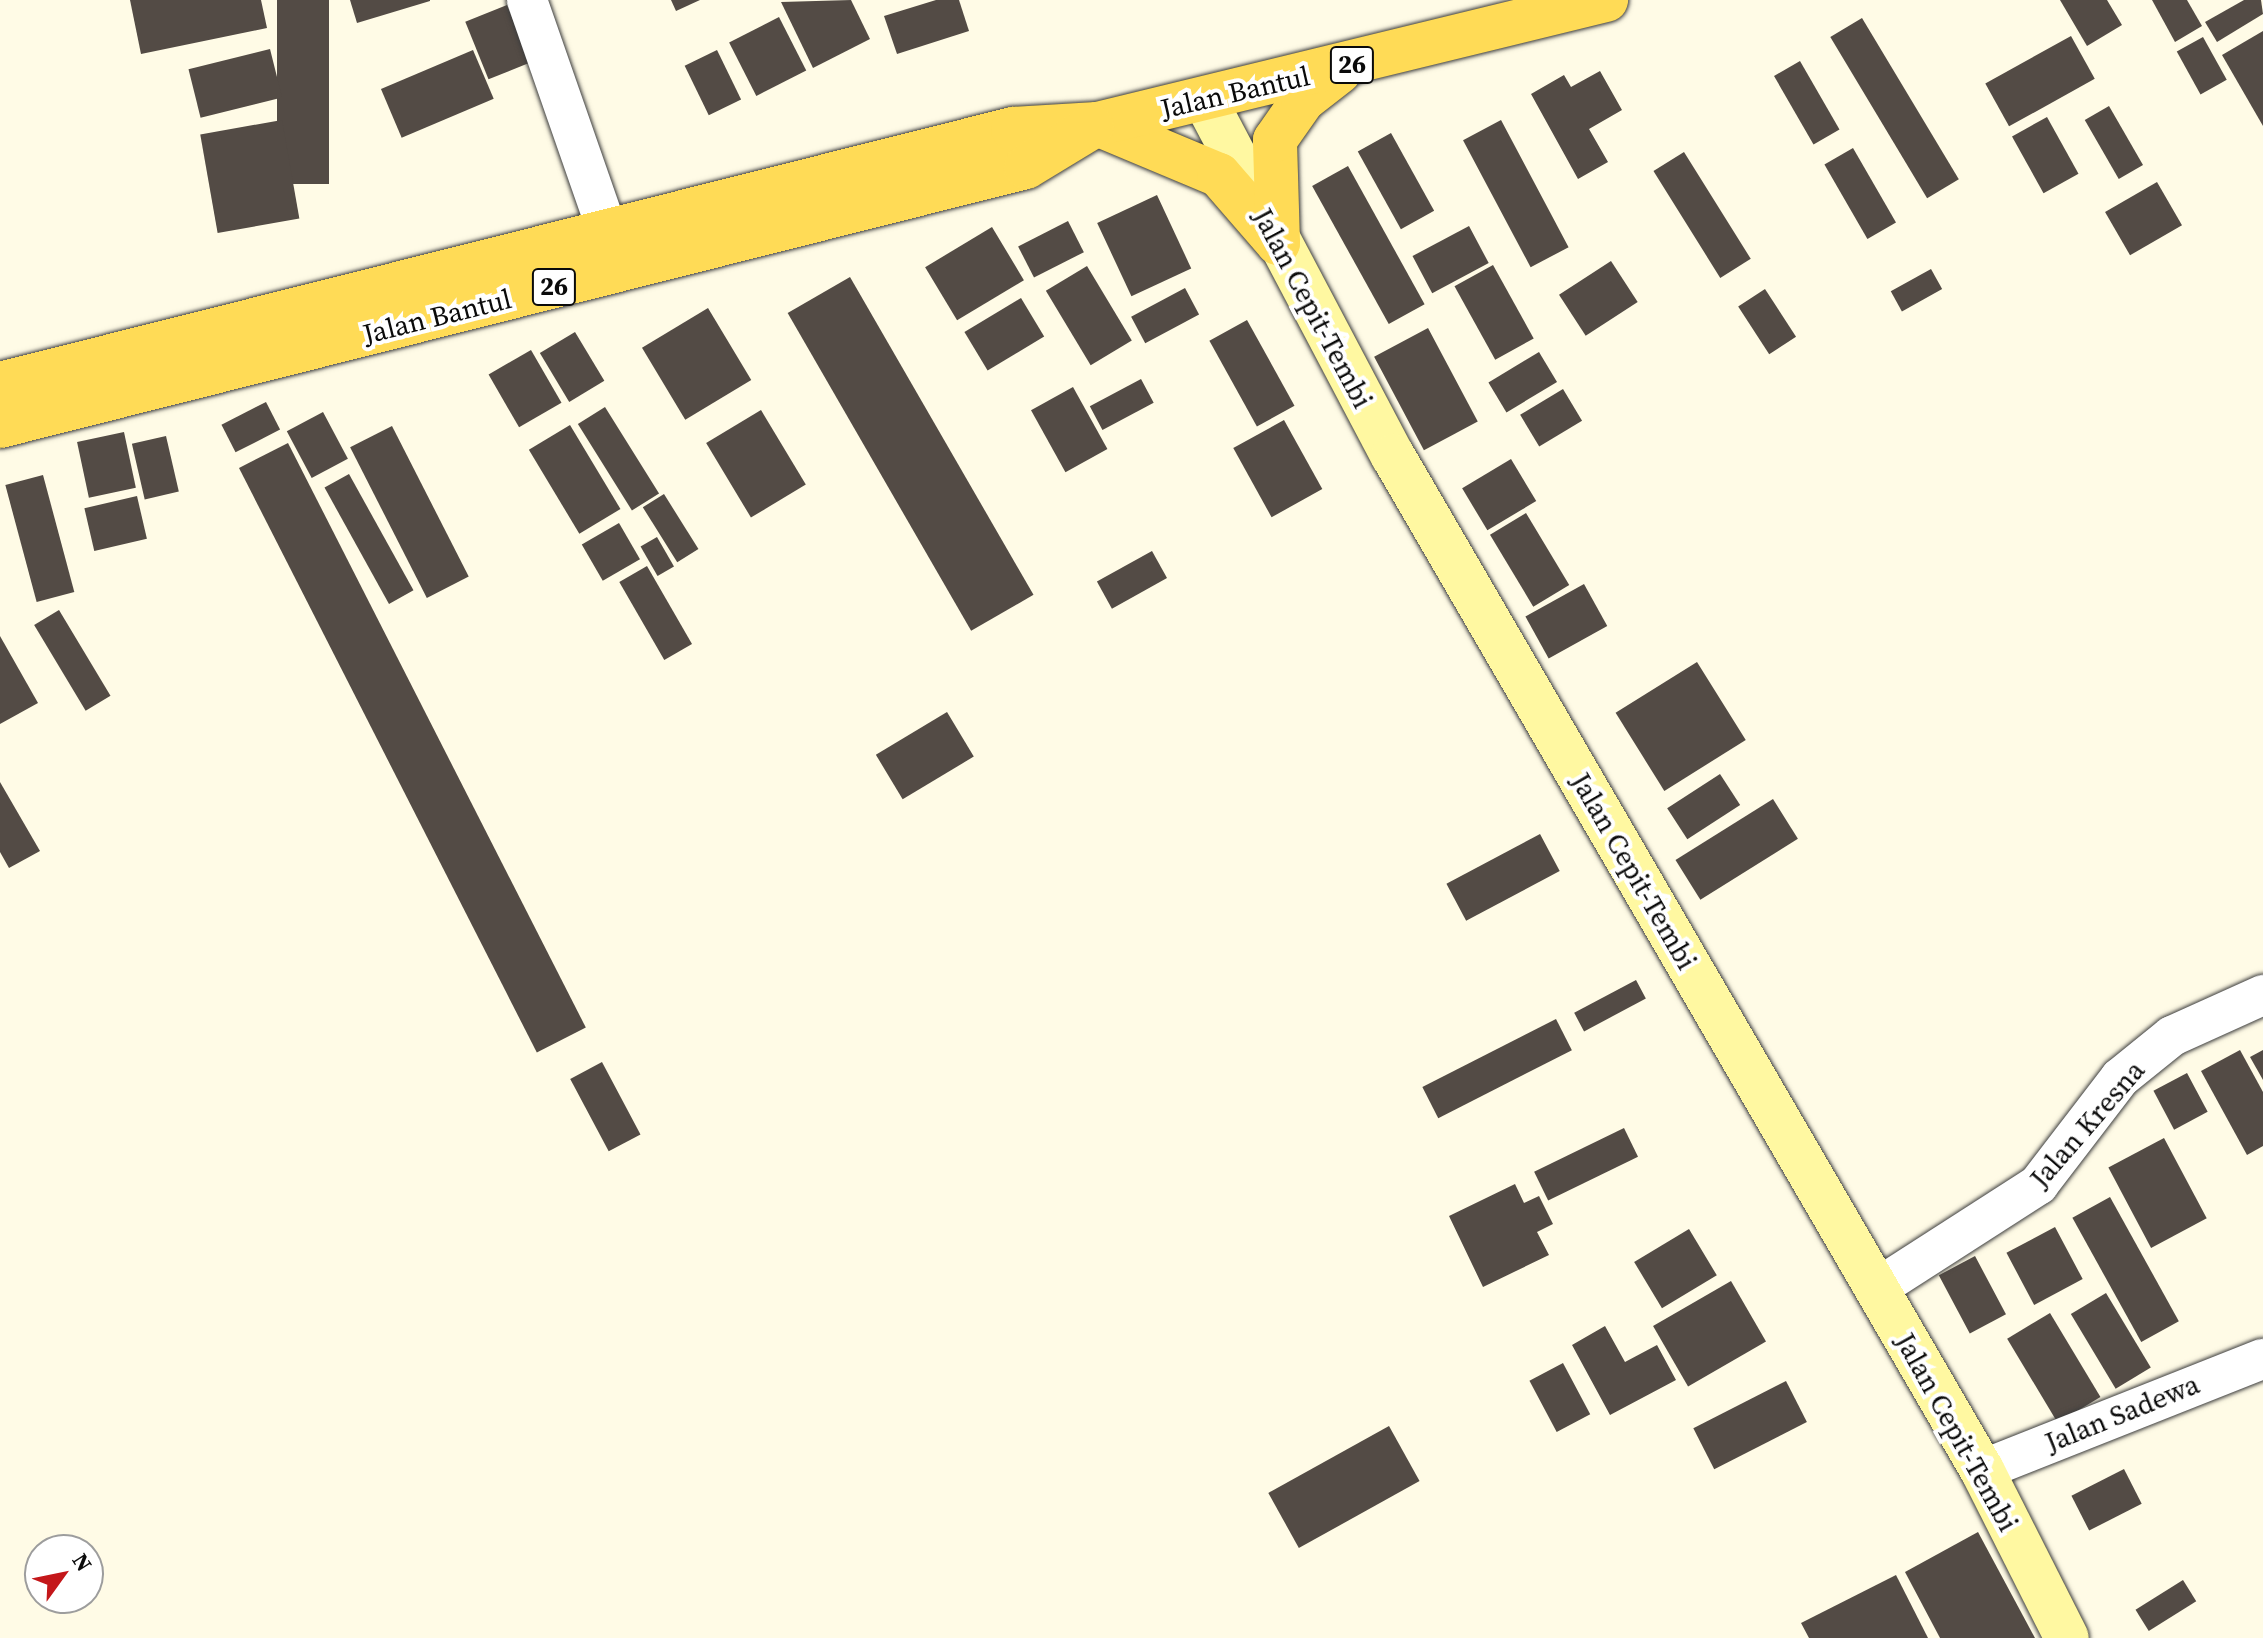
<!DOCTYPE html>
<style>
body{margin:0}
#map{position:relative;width:2263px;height:1638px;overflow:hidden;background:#fffbe6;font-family:"Source Serif 4",serif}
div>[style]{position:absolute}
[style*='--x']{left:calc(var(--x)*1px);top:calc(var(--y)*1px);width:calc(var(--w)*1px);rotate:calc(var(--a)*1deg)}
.building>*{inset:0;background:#534b45;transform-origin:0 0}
.roads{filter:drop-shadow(0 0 2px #3d3d3d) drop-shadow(0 0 2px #3d3d3d)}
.street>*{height:40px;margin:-20px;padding:0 20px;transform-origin:20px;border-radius:20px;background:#fff}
.secondary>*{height:44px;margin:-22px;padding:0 22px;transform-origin:22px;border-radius:22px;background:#fff8a1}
.primary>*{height:44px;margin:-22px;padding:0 22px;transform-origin:22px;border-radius:22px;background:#ffdb56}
span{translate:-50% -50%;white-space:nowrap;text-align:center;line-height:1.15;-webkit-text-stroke:8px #fff;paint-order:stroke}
.shield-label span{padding:2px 6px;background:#fff;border:2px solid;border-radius:6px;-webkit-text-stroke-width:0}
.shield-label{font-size:26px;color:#0a0a0a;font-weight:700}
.street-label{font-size:28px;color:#0a0a0a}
.north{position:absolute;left:24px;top:1534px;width:80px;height:80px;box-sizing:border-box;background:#fff;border:2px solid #9d9d9d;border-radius:50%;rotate:57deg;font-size:22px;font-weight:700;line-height:32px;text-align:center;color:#0a0a0a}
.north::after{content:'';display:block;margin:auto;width:28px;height:36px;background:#c4171a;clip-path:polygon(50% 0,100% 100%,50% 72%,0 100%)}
</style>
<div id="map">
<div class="building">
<div style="clip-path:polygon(130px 0,261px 0,267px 28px,141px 54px)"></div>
<div style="left:277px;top:0;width:52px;height:184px"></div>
<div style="clip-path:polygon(350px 0,430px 0,430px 1px,357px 23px)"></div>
<div style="clip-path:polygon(671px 0,700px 0,676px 11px)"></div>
<div style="clip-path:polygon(851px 0,870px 39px,813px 68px,781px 2px)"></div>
<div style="clip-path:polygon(936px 0,959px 0,969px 31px,897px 54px,884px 16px)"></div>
<div style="clip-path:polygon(2060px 0,2107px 0,2122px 25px,2087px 46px)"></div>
<div style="clip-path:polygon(2152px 0,2187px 0,2202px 26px,2175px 42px)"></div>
<div style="clip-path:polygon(2244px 0,2261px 0,2263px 14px,2217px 42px,2205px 22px)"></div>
<div style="left:507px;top:5px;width:62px;height:45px;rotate:68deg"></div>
<div style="left:779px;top:17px;width:60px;height:56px;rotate:63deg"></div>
<div style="left:1862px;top:18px;width:188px;height:37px;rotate:59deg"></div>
<div style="clip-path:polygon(2263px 31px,2263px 126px,2222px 55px)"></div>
<div style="left:2071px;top:36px;width:49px;height:98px;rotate:61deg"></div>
<div style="left:2203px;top:37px;width:49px;height:30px;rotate:61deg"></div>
<div style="left:270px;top:49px;width:50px;height:84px;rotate:76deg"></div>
<div style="left:473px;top:50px;width:53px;height:100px;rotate:67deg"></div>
<div style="left:717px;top:50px;width:55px;height:36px;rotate:64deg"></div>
<div style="left:1800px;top:61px;width:79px;height:30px;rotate:60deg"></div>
<div style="clip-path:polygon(1600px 71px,1622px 110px,1589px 129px,1608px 162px,1578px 179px,1531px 94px,1564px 75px,1571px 87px)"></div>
<div style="left:2109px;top:106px;width:68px;height:28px;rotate:60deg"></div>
<div style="left:2047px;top:117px;width:65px;height:40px;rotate:61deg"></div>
<div style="left:282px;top:120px;width:100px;height:83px;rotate:80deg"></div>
<div style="left:1501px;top:120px;width:144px;height:43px;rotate:62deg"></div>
<div style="left:1391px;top:133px;width:89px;height:38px;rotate:61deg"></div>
<div style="left:1853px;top:148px;width:86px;height:33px;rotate:60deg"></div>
<div style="left:1684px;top:152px;width:126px;height:36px;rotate:58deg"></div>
<div style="left:1348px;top:166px;width:158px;height:41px;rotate:61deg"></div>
<div style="left:2157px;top:182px;width:50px;height:60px;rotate:60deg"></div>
<div style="left:1157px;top:195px;width:81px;height:66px;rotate:65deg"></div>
<div style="left:1068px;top:221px;width:35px;height:56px;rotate:63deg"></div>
<div style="left:1469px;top:226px;width:42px;height:64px;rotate:62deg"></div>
<div style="left:992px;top:227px;width:62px;height:78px;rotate:59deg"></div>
<div style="left:1611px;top:261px;width:49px;height:62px;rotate:57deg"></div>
<div style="left:1493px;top:265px;width:84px;height:44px;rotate:61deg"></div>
<div style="left:1087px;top:266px;width:87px;height:48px;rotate:59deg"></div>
<div style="left:1931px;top:269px;width:23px;height:46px;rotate:61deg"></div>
<div style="left:850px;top:277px;width:367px;height:72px;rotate:60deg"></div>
<div style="left:1185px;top:288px;width:30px;height:61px;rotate:62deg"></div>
<div style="left:1765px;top:289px;width:57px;height:32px;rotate:57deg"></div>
<div style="left:1021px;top:298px;width:45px;height:66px;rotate:59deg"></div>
<div style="left:708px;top:308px;width:84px;height:77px;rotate:59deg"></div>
<div style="left:1247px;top:320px;width:98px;height:43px;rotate:61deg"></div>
<div style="left:1428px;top:328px;width:106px;height:61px;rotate:62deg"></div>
<div style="left:575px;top:332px;width:57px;height:41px;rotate:59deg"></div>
<div style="left:531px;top:350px;width:61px;height:49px;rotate:60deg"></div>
<div style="left:1539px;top:352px;width:35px;height:59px;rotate:59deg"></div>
<div style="left:1141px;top:379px;width:27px;height:58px;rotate:62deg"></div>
<div style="left:1073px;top:387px;width:71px;height:48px;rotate:61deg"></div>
<div style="left:1563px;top:389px;width:37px;height:50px;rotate:59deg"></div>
<div style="left:266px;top:402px;width:31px;height:50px;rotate:63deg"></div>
<div style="left:605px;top:407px;width:102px;height:32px;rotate:58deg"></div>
<div style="left:761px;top:410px;width:87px;height:64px;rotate:59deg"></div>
<div style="left:323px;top:412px;width:53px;height:41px;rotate:62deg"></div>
<div style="left:1284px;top:420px;width:79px;height:58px;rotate:61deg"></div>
<div style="left:570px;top:425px;width:98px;height:48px;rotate:59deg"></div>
<div style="left:392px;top:426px;width:169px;height:47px;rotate:63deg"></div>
<div style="left:124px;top:432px;width:57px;height:48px;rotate:78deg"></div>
<div style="left:166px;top:436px;width:57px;height:35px;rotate:77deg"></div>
<div style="left:288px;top:443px;width:656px;height:55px;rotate:63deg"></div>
<div style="left:1511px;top:459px;width:49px;height:57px;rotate:59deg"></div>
<div style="left:349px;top:474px;width:133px;height:28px;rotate:61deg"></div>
<div style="left:43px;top:475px;width:121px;height:39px;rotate:75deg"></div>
<div style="left:664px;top:494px;width:65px;height:25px;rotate:58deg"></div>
<div style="left:137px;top:496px;width:44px;height:54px;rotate:77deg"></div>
<div style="left:1526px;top:513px;width:84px;height:42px;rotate:59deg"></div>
<div style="left:619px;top:523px;width:42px;height:43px;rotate:60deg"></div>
<div style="left:657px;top:537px;width:34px;height:19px;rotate:60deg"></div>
<div style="left:1152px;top:551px;width:31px;height:63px;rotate:61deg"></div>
<div style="left:647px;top:566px;width:90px;height:32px;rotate:60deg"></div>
<div style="left:1584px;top:584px;width:48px;height:67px;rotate:61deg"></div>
<div style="left:59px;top:610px;width:100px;height:29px;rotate:59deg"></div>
<div style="clip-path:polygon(0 636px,38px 703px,0 724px)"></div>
<div style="left:1697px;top:662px;width:92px;height:96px;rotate:58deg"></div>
<div style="left:947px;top:712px;width:52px;height:83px;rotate:59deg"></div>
<div style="left:1720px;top:774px;width:37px;height:63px;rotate:57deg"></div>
<div style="clip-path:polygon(0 782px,40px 851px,9px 868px,0 852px)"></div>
<div style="left:1773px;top:799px;width:47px;height:115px;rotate:58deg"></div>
<div style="left:1540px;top:834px;width:42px;height:106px;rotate:62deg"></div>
<div style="left:1636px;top:980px;width:21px;height:70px;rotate:62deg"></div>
<div style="left:1556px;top:1019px;width:35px;height:150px;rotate:63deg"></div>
<div style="clip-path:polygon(2240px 1050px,2263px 1092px,2263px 1146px,2247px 1155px,2201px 1071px)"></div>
<div style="clip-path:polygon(2263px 1050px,2263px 1080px,2250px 1057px)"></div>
<div style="left:602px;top:1062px;width:82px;height:36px;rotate:62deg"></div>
<div style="left:2187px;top:1073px;width:44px;height:38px;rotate:62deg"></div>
<div style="left:1624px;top:1128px;width:32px;height:100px;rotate:64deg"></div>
<div style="left:2164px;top:1138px;width:91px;height:63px;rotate:62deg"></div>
<div style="clip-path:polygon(1515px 1184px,1524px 1203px,1539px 1196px,1553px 1224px,1537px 1232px,1549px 1255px,1483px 1287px,1449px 1216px)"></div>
<div style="left:2110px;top:1197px;width:142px;height:43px;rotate:61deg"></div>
<div style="left:2055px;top:1227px;width:59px;height:55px;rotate:62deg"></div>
<div style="left:1689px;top:1229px;width:54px;height:64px;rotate:59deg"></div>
<div style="left:1975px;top:1256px;width:66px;height:41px;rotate:62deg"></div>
<div style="left:1731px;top:1281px;width:70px;height:90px;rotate:60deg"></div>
<div style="left:2106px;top:1293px;width:87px;height:41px;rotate:59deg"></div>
<div style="left:2050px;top:1313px;width:98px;height:50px;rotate:59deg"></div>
<div style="clip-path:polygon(1605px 1326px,1625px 1362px,1657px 1345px,1676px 1380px,1610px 1415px,1572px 1345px)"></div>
<div style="left:1563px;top:1363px;width:58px;height:38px;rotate:62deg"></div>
<div style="left:1786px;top:1381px;width:46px;height:104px;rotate:63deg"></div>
<div style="left:1389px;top:1426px;width:63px;height:138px;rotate:61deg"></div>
<div style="left:2124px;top:1469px;width:39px;height:59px;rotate:63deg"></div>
<div style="clip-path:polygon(1978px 1532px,2035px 1638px,1940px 1638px,1905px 1572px)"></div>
<div style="clip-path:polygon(1896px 1575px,1928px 1638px,1809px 1638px,1801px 1623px)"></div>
<div style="left:2183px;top:1580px;width:25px;height:56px;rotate:58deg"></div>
</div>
<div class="roads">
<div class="street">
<div style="--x:527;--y:0;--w:249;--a:70.8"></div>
<div style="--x:1876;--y:1289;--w:193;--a:-32.7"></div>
<div style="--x:2038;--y:1185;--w:135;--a:-52.5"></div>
<div style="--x:2120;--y:1078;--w:67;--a:-38.9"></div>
<div style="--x:2172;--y:1036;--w:100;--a:-24.3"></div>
<div style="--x:1982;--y:1470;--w:302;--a:-21.6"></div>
</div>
<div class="secondary">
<div style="--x:1205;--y:100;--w:403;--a:62.2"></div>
<div style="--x:1393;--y:456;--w:1173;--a:59.85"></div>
<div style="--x:1982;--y:1470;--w:188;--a:63.2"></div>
</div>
<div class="primary">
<div style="--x:1097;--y:124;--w:132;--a:22.7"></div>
<div style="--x:1219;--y:175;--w:90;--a:49.1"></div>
<div style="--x:1278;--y:243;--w:103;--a:-91.7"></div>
<div style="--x:1275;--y:140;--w:49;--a:-55"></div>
<div style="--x:1303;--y:100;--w:46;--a:-37.9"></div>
<div style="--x:0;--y:384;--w:1045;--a:-14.13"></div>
<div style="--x:1013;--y:129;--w:84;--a:-3.4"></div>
<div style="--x:1097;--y:124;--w:524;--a:-13.69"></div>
<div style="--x:0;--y:426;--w:1058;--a:-14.17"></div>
<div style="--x:1026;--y:167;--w:77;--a:-31.2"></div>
</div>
</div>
<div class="shield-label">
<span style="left:1352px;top:65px">26</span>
<span style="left:554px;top:287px">26</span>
</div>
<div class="street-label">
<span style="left:1235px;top:92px;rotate:-13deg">Jalan Bantul</span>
<span style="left:1313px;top:308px;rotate:62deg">Jalan Cepit-Tembi</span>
<span style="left:437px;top:316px;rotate:-14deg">Jalan Bantul</span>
<span style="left:1634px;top:871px;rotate:60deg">Jalan Cepit-Tembi</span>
<span style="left:2087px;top:1124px;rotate:-49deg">Jalan Kresna</span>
<span style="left:2122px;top:1413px;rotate:-22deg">Jalan Sadewa</span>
<span style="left:1957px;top:1432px;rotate:61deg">Jalan Cepit-Tembi</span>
</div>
<div class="north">N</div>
</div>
